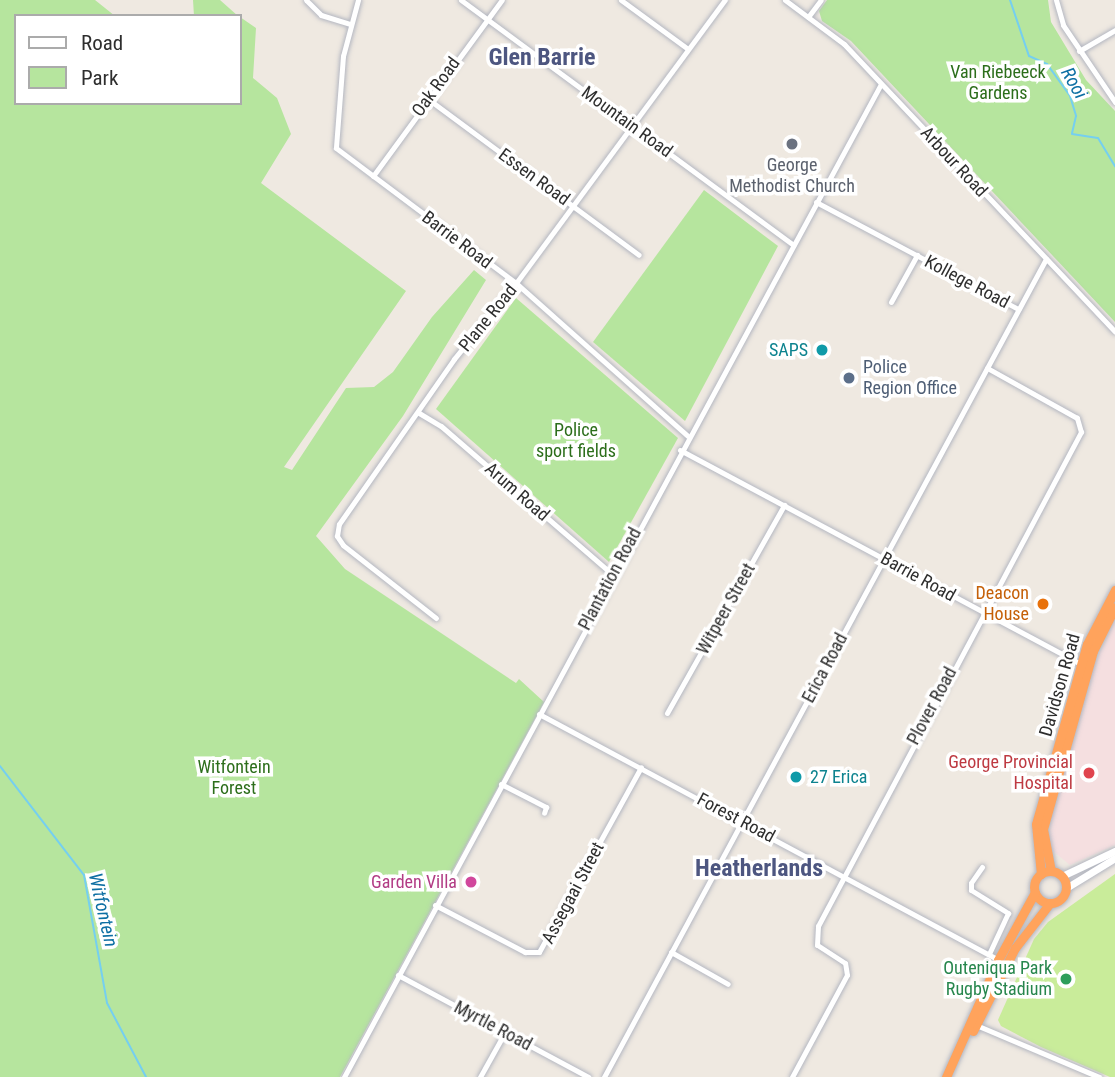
<!DOCTYPE html>
<style>
body{margin:0}
#map{position:relative;width:1115px;height:1077px;overflow:hidden;background:#efe9e1;font-family:"Roboto Condensed",sans-serif}
div>[style]{position:absolute}
[style*='--x']{left:calc(var(--x)*1px);top:calc(var(--y)*1px);width:calc(var(--w)*1px);rotate:calc(var(--a)*1deg)}
.medical>*{inset:0;background:#f5dfe0}
.green>*{inset:0;background:#b6e59e}
.pitch>*{inset:0;background:#c9ec9a}
.stream>*{height:2px;margin:-1px;padding:0 1px;transform-origin:1px;border-radius:1px;background:#75cff0}
.roads{filter:drop-shadow(0 0 2px #b4b7c1) drop-shadow(0 0 2px #b4b7c1)}
.street>*{height:5px;margin:-2.5px;padding:0 2.5px;transform-origin:2.5px;border-radius:2.5px;background:#fff}
.secondary>*{height:7px;margin:-3.5px;padding:0 3.5px;transform-origin:3.5px;border-radius:3.5px;background:#fff}
.highway>*{height:9px;margin:-4.5px;padding:0 4.5px;transform-origin:4.5px;border-radius:4.5px;background:#ffa35c}
.highway>.ring{margin:-4.5px;padding:0;box-sizing:content-box;background:none;border:9px solid #ffa35c;border-radius:50%}
.dots>*{width:19px;height:19px;translate:-50% -50%;box-sizing:border-box;border:4px solid #fff;border-radius:50%}
span{translate:-50% -50%;white-space:nowrap;text-align:center;line-height:1.15;-webkit-text-stroke:7px #fff;paint-order:stroke}
.park-label{font-size:18px;color:#2c6e1b}
.street-label{font-size:18px;color:#2e2e2e}
.worship-label{font-size:18px;color:#5b616d}
.culture-label{font-size:18px;color:#0d838f}
.right{translate:-100% -50%;text-align:right}
.left{translate:0 -50%;text-align:left}
.service-label{font-size:18px;color:#4e5e75}
.food-label{font-size:18px;color:#c56008}
.health-label{font-size:18px;color:#be3a42}
.hotel-label{font-size:18px;color:#b23c85}
.leisure-label{font-size:18px;color:#27864d}
.water-label{font-size:19px;color:#0d6fa3;font-style:italic}
.district-label{font-size:24px;color:#4d5680;font-weight:700}
.legend{position:absolute;left:14px;top:14px;width:228px;height:91px;box-sizing:border-box;background:#fff;border:2px solid #ababab;margin:0;padding:9px 12px;list-style:none;font-size:21px;color:#2e2e2e}
.legend li{display:flex;align-items:center;gap:14px;height:35px}
.legend b{width:35px;border:2px solid #ababab}
</style>
<div id="map">
<div class="medical">
<div style="clip-path:polygon(1115px 618px,1115px 845px,1070px 865px,1048px 847px,1050px 824px,1095px 663px)"></div>
</div>
<div class="green">
<div style="clip-path:polygon(0 0,95px 0,115px 16px,16px 16px,16px 103px,240px 103px,240px 17px,256px 28px,253px 78px,277px 98px,291px 134px,261px 183px,406px 291px,284px 467px,292px 470px,346px 388px,374px 387px,393px 372px,432px 317px,474px 270px,486px 280px,403px 416px,316px 536px,345px 569px,516px 683px,519px 679px,544px 702px,340px 1077px,0 1077px)"></div>
<div style="clip-path:polygon(193px 0,220px 0,238px 16px,194px 16px)"></div>
<div style="clip-path:polygon(827px 0,1048px 0,1051px 22px,1086px 80px,1115px 111px,1115px 322px,851px 41px,822px 21px,819px 11px)"></div>
<div style="clip-path:polygon(704px 190px,778px 246px,685px 421px,593px 342px)"></div>
<div style="clip-path:polygon(516px 298px,678px 438px,609px 562px,436px 409px)"></div>
</div>
<div class="pitch">
<div style="clip-path:polygon(1115px 874px,1115px 1077px,1110px 1077px,1041px 1047px,1001px 1026px,998px 1020px,1034px 939px,1048px 922px)"></div>
</div>
<div class="stream">
<div style="--x:1010;--y:0;--w:59;--a:71.3"></div>
<div style="--x:1029;--y:56;--w:20;--a:24"></div>
<div style="--x:1047;--y:64;--w:39;--a:54"></div>
<div style="--x:1070;--y:96;--w:21;--a:73"></div>
<div style="--x:1076;--y:116;--w:18;--a:103"></div>
<div style="--x:1072;--y:134;--w:26;--a:9"></div>
<div style="--x:1098;--y:138;--w:33;--a:59"></div>
<div style="--x:0;--y:766;--w:138;--a:52.4"></div>
<div style="--x:84;--y:875;--w:130;--a:79.8"></div>
<div style="--x:107;--y:1003;--w:84;--a:62.2"></div>
</div>
<div class="roads">
<div class="street">
<div style="--x:306;--y:0;--w:21;--a:45"></div>
<div style="--x:321;--y:15;--w:30;--a:17"></div>
<div style="--x:358;--y:0;--w:58;--a:105"></div>
<div style="--x:343;--y:56;--w:92;--a:94.4"></div>
<div style="--x:336;--y:148;--w:225;--a:36.9"></div>
<div style="--x:516;--y:283;--w:230;--a:41.7"></div>
<div style="--x:461;--y:0;--w:413;--a:36.4"></div>
<div style="--x:621;--y:0;--w:83;--a:36.2"></div>
<div style="--x:785;--y:0;--w:74;--a:36.7"></div>
<div style="--x:844;--y:44;--w:395;--a:46.7"></div>
<div style="--x:1056;--y:0;--w:26;--a:74"></div>
<div style="--x:1063;--y:25;--w:93;--a:56"></div>
<div style="--x:808;--y:17;--w:21;--a:-53"></div>
<div style="--x:1079;--y:51;--w:42;--a:-30.3"></div>
<div style="--x:428;--y:99;--w:262;--a:36.5"></div>
<div style="--x:373;--y:176;--w:218;--a:-53.8"></div>
<div style="--x:816;--y:202;--w:229;--a:27.9"></div>
<div style="--x:891;--y:302;--w:54;--a:-61"></div>
<div style="--x:419;--y:413;--w:26;--a:31"></div>
<div style="--x:441;--y:426;--w:226;--a:40.9"></div>
<div style="--x:680;--y:450;--w:456;--a:28.1"></div>
<div style="--x:436;--y:618;--w:118;--a:-141.9"></div>
<div style="--x:343;--y:545;--w:11;--a:-124"></div>
<div style="--x:337;--y:536;--w:12;--a:-81"></div>
<div style="--x:339;--y:524;--w:201;--a:-55.1"></div>
<div style="--x:454;--y:359;--w:98;--a:-50.8"></div>
<div style="--x:516;--y:283;--w:352;--a:-53.6"></div>
<div style="--x:667;--y:713;--w:239;--a:-60.6"></div>
<div style="--x:539;--y:714;--w:522;--a:28.14"></div>
<div style="--x:501;--y:784;--w:51;--a:27.1"></div>
<div style="--x:546;--y:807;--w:6;--a:108"></div>
<div style="--x:982;--y:867;--w:19;--a:125"></div>
<div style="--x:971;--y:883;--w:7;--a:90"></div>
<div style="--x:971;--y:890;--w:44;--a:31.9"></div>
<div style="--x:1008;--y:913;--w:45;--a:114.9"></div>
<div style="--x:435;--y:905;--w:102;--a:27.6"></div>
<div style="--x:525;--y:952;--w:14;--a:0"></div>
<div style="--x:539;--y:952;--w:211;--a:-61.1"></div>
<div style="--x:671;--y:952;--w:65;--a:29.3"></div>
<div style="--x:398;--y:975;--w:216;--a:28.2"></div>
<div style="--x:976;--y:1025;--w:134;--a:22.9"></div>
<div style="--x:344;--y:1077;--w:1129;--a:-61.6"></div>
<div style="--x:480;--y:1077;--w:51;--a:-60.9"></div>
<div style="--x:604;--y:1077;--w:930;--a:-61.62"></div>
<div style="--x:792;--y:1077;--w:116;--a:-61.7"></div>
<div style="--x:847;--y:975;--w:12;--a:-99"></div>
<div style="--x:845;--y:963;--w:33;--a:-147"></div>
<div style="--x:817;--y:945;--w:19;--a:-87"></div>
<div style="--x:818;--y:926;--w:560;--a:-61.97"></div>
<div style="--x:1081;--y:432;--w:15;--a:-106"></div>
<div style="--x:1077;--y:418;--w:103;--a:-150.9"></div>
</div>
<div class="secondary">
<div style="--x:1062;--y:876;--w:59;--a:-25.3"></div>
<div style="--x:1066;--y:888;--w:57;--a:-31.5"></div>
</div>
<div class="highway">
<div style="--x:1051;--y:871;--w:43;--a:-100.8"></div>
<div style="--x:1043;--y:829;--w:185;--a:-74.3"></div>
<div style="--x:1093;--y:651;--w:49;--a:-63.4"></div>
<div class="ring" style="left:1034px;top:871px;width:23px;height:23px"></div>
<div style="--x:1041;--y:874;--w:50;--a:-95.7"></div>
<div style="--x:1036;--y:824;--w:187;--a:-74.2"></div>
<div style="--x:1087;--y:644;--w:61;--a:-62.6"></div>
<div style="--x:973;--y:1031;--w:93;--a:-63.2"></div>
<div style="--x:1015;--y:948;--w:57;--a:-52.1"></div>
<div style="--x:946;--y:1077;--w:128;--a:-66"></div>
<div style="--x:998;--y:960;--w:77;--a:-61.4"></div>
</div>
</div>
<div class="dots">
<div style="left:792px;top:144px;background:#6b7280"></div>
<div style="left:822px;top:350px;background:#0f9aa8"></div>
<div style="left:849px;top:378px;background:#5c6f8a"></div>
<div style="left:1043px;top:604px;background:#e8710a"></div>
<div style="left:1089px;top:773px;background:#e0444e"></div>
<div style="left:796px;top:777px;background:#0f9aa8"></div>
<div style="left:471px;top:882px;background:#d1479c"></div>
<div style="left:1066px;top:979px;background:#2e9e5b"></div>
</div>
<div class="park-label">
<span style="left:998px;top:83px">Van Riebeeck<br>Gardens</span>
<span style="left:576px;top:441px">Police<br>sport fields</span>
<span style="left:234px;top:778px">Witfontein<br>Forest</span>
</div>
<div class="street-label">
<span style="left:436px;top:87px;rotate:-54deg">Oak Road</span>
<span style="left:627px;top:122px;rotate:36deg">Mountain Road</span>
<span style="left:954px;top:162px;rotate:47deg">Arbour Road</span>
<span style="left:534px;top:177px;rotate:36deg">Essen Road</span>
<span style="left:457px;top:240px;rotate:37deg">Barrie Road</span>
<span style="left:967px;top:282px;rotate:28deg">Kollege Road</span>
<span style="left:488px;top:318px;rotate:-51deg">Plane Road</span>
<span style="left:517px;top:492px;rotate:41deg">Arum Road</span>
<span style="left:918px;top:577px;rotate:29deg">Barrie Road</span>
<span style="left:610px;top:579px;rotate:-62deg">Plantation Road</span>
<span style="left:726px;top:609px;rotate:-61deg">Witpeer Street</span>
<span style="left:825px;top:668px;rotate:-62deg">Erica Road</span>
<span style="left:1060px;top:685px;rotate:-74deg">Davidson Road</span>
<span style="left:932px;top:706px;rotate:-62deg">Plover Road</span>
<span style="left:736px;top:818px;rotate:28deg">Forest Road</span>
<span style="left:573px;top:893px;rotate:-62deg">Assegaai Street</span>
<span style="left:493px;top:1026px;rotate:28deg">Myrtle Road</span>
</div>
<div class="worship-label">
<span style="left:792px;top:176px">George<br>Methodist Church</span>
</div>
<div class="culture-label">
<span class="right" style="left:808px;top:350px">SAPS</span>
<span class="left" style="left:810px;top:777px">27 Erica</span>
</div>
<div class="service-label">
<span class="left" style="left:863px;top:378px">Police<br>Region Office</span>
</div>
<div class="food-label">
<span class="right" style="left:1029px;top:604px">Deacon<br>House</span>
</div>
<div class="health-label">
<span class="right" style="left:1073px;top:773px">George Provincial<br>Hospital</span>
</div>
<div class="hotel-label">
<span class="right" style="left:457px;top:882px">Garden Villa</span>
</div>
<div class="leisure-label">
<span class="right" style="left:1052px;top:979px">Outeniqua Park<br>Rugby Stadium</span>
</div>
<div class="water-label">
<span style="left:1074px;top:83px;rotate:60deg">Rooi</span>
<span style="left:103px;top:910px;rotate:77deg">Witfontein</span>
</div>
<div class="district-label">
<span style="left:542px;top:58px">Glen Barrie</span>
<span style="left:759px;top:869px">Heatherlands</span>
</div>
<ul class="legend">
<li><b style="height:9px;background:#fff"></b>Road</li>
<li><b style="height:19px;background:#b6e59e"></b>Park</li>
</ul>
</div>
